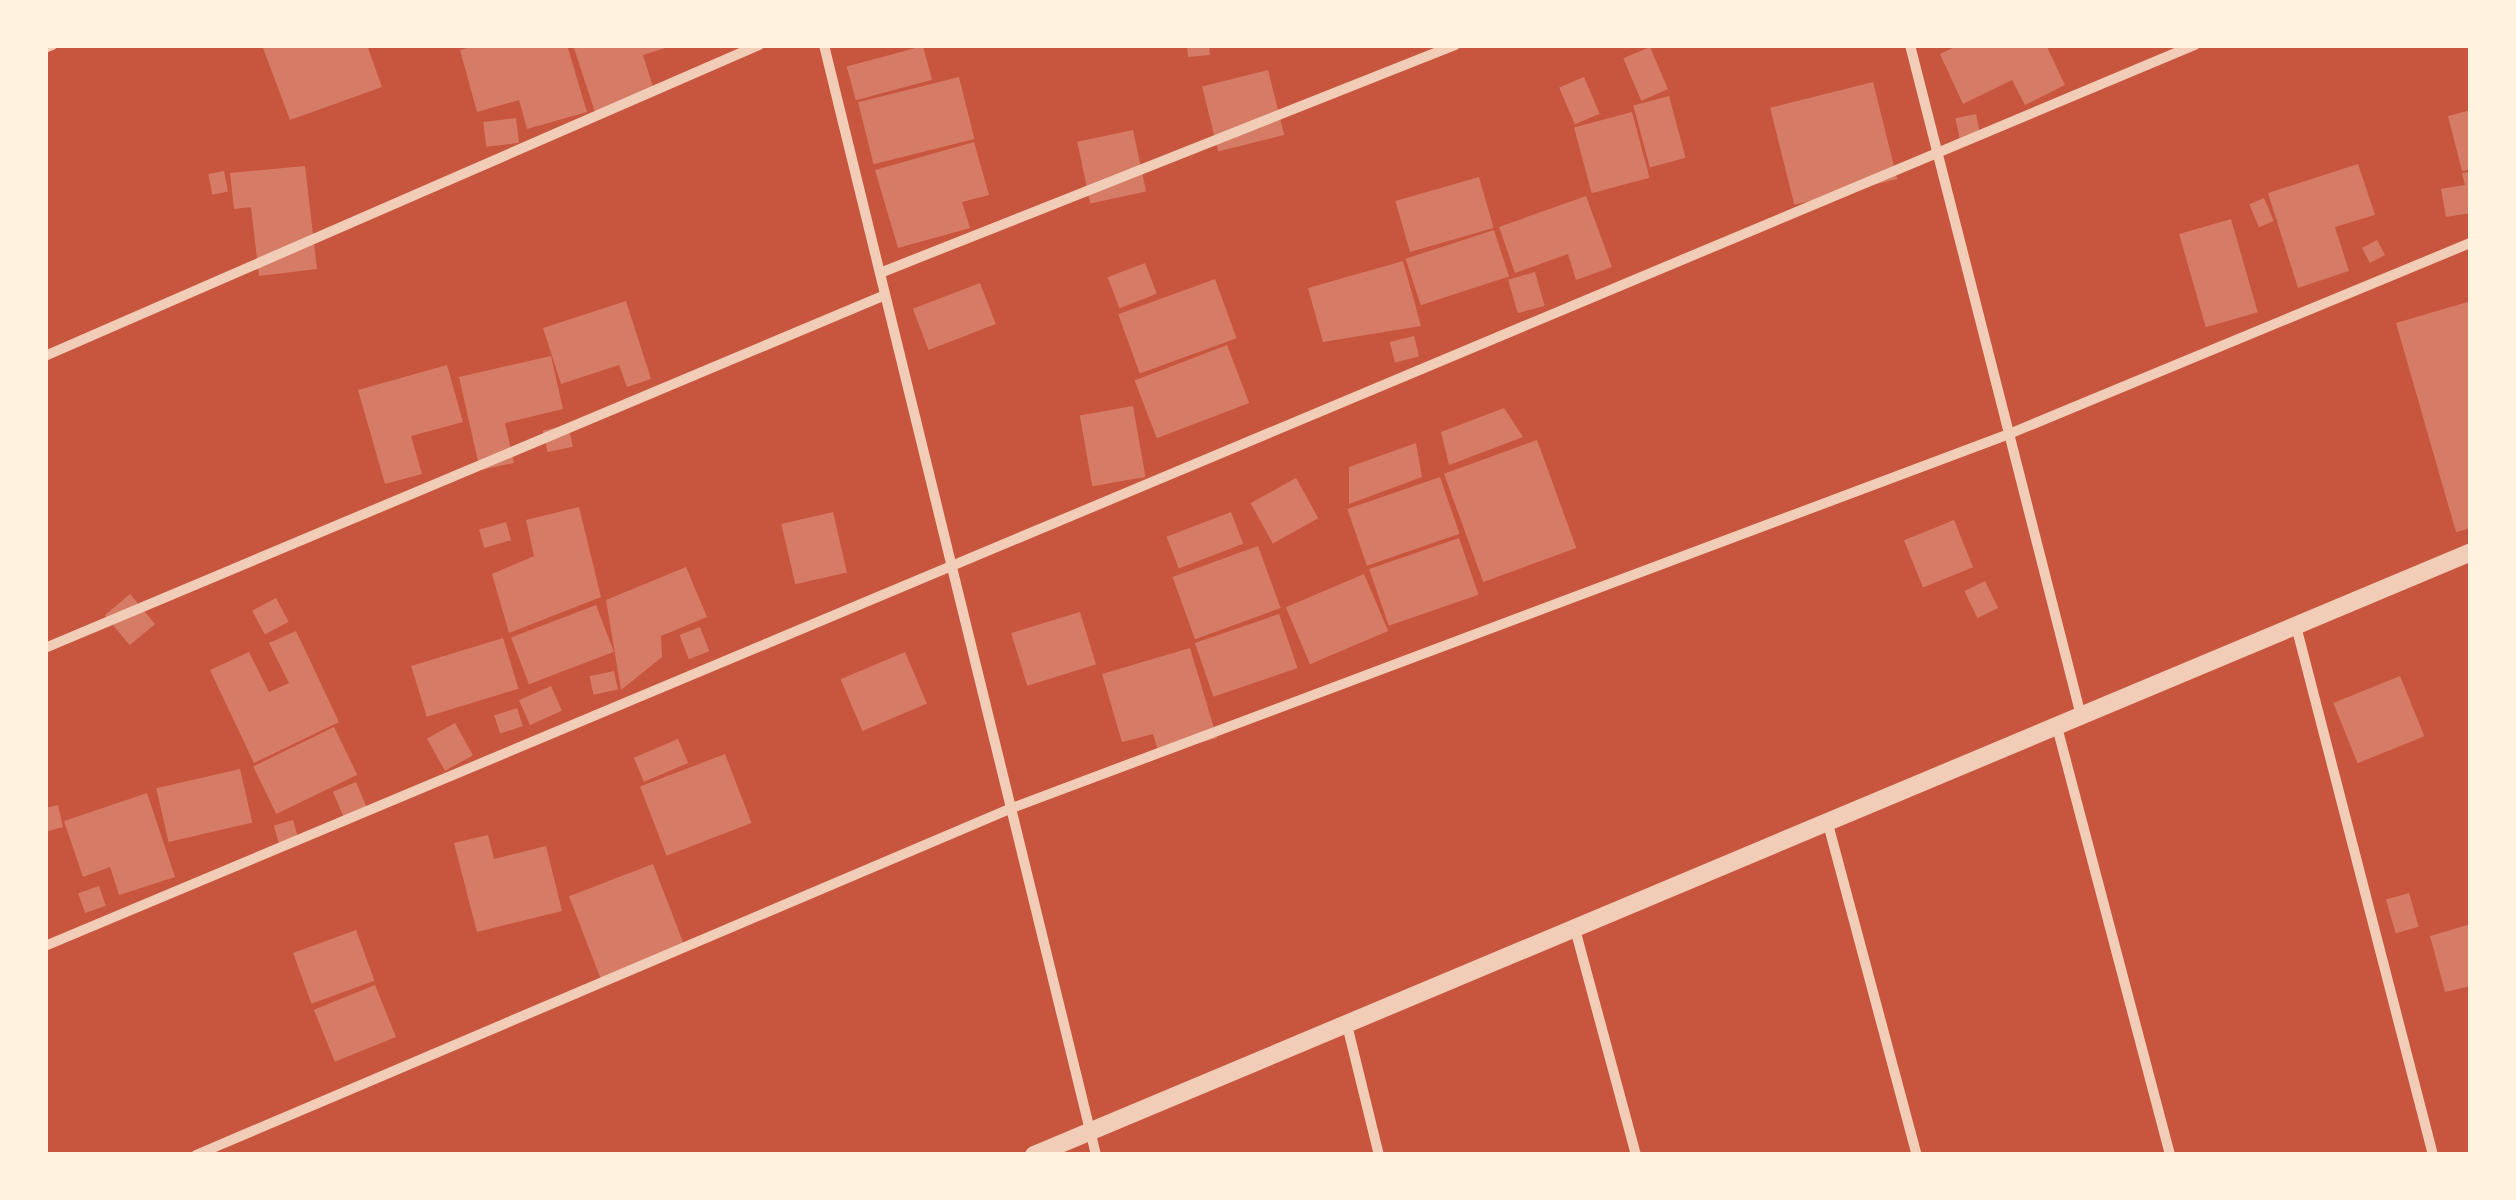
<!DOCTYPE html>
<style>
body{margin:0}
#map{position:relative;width:2516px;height:1200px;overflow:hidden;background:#c8553d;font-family:Cabin,sans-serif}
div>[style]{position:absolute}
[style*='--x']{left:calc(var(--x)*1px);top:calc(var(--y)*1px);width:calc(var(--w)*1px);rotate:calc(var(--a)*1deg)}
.building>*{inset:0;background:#d67c66;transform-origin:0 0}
.minor>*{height:10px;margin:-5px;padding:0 5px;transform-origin:5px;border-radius:5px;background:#f1ccb7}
.tertiary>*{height:18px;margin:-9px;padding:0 9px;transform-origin:9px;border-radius:9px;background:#f1ccb7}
span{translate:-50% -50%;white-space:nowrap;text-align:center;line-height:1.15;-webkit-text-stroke:10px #fff3e0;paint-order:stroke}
.frame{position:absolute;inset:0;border:48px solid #fff3e0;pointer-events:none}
</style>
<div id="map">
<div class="building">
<div style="clip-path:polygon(367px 45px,382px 87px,290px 120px,263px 48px)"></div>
<div style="clip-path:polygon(478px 45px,567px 45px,587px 112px,527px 129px,519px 100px,477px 112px,460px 50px)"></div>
<div style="clip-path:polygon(573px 45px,672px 45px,672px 46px,643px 55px,655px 93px,595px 112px)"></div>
<div style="clip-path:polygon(1187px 45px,1209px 45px,1210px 55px,1188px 57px)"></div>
<div style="clip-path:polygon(1959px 45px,2046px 45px,2065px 85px,2025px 105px,2012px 80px,1963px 104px,1940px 54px)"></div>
<div style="left:923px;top:46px;width:35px;height:79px;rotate:75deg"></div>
<div style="left:1650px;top:47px;width:46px;height:29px;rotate:67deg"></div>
<div style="left:1268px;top:70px;width:67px;height:68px;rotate:76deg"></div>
<div style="left:959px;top:77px;width:64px;height:104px;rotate:76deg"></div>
<div style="left:1584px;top:77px;width:40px;height:27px;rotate:67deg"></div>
<div style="left:1873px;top:82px;width:100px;height:106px;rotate:76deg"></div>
<div style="left:1669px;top:96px;width:64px;height:37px;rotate:75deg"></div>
<div style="clip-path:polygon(2471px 110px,2471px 169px,2462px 171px,2448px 116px)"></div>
<div style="left:1632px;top:112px;width:68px;height:60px;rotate:75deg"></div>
<div style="left:1976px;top:114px;width:25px;height:21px;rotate:78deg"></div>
<div style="left:516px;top:118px;width:25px;height:33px;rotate:83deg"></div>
<div style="left:1133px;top:130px;width:63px;height:57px;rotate:78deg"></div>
<div style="clip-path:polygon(974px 142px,989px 195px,962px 202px,970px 228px,898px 248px,875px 170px)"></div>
<div style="clip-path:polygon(2358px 164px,2375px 215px,2335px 227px,2349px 271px,2298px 288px,2268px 193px)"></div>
<div style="clip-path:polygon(305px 166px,317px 269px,259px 276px,251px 207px,234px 209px,230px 173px)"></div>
<div style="left:224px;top:171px;width:21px;height:16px;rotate:79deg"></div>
<div style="clip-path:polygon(2471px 172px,2471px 213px,2446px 217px,2441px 189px,2465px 185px,2462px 173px)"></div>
<div style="left:1479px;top:177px;width:53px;height:87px;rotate:74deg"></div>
<div style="clip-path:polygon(1586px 196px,1612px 267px,1576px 280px,1568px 254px,1515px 273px,1499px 227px)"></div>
<div style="left:2264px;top:198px;width:25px;height:16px;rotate:67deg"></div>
<div style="left:2231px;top:219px;width:97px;height:54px;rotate:74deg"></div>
<div style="left:1494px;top:230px;width:49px;height:93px;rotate:72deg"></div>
<div style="left:2377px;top:240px;width:17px;height:17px;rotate:62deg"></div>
<div style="clip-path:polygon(1403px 261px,1421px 326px,1323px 342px,1308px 288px)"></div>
<div style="left:1145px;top:263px;width:33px;height:40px;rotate:69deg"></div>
<div style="left:1535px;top:272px;width:35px;height:28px;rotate:74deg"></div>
<div style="left:1215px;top:279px;width:63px;height:103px;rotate:70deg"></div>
<div style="left:980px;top:283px;width:44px;height:72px;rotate:69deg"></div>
<div style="clip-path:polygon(626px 301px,651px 379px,627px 387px,619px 365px,561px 384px,543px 328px)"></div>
<div style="clip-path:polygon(2471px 301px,2471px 528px,2456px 532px,2396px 323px)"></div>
<div style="left:1414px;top:336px;width:21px;height:25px;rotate:76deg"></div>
<div style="left:1227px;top:345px;width:62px;height:99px;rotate:69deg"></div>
<div style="clip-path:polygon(551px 356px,563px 409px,505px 423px,514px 463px,480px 470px,459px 377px)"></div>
<div style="clip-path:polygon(447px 365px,463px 422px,411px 436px,422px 474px,385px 484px,358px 390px)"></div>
<div style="left:1133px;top:406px;width:72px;height:54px;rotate:80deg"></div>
<div style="clip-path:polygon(1504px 408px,1523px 437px,1449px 465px,1441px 432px)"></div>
<div style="left:568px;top:425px;width:22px;height:26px;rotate:77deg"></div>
<div style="left:1537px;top:440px;width:115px;height:99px;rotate:70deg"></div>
<div style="clip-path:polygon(1416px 443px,1422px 477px,1349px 504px,1349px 467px)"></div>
<div style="left:1440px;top:477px;width:60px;height:98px;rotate:71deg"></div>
<div style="left:1296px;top:478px;width:46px;height:52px;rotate:61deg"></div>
<div style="clip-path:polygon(579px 507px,601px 597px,509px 633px,492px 574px,534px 556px,526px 520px)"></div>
<div style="left:833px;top:512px;width:62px;height:53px;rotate:77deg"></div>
<div style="left:1231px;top:512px;width:34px;height:69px;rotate:69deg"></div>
<div style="left:1954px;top:520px;width:51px;height:54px;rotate:68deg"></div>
<div style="left:506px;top:522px;width:19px;height:28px;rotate:74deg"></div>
<div style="left:1459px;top:538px;width:60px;height:95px;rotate:71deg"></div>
<div style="left:1258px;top:546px;width:66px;height:91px;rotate:70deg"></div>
<div style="clip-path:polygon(686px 567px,707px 617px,661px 636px,662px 657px,621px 690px,606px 600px)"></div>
<div style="left:1364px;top:574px;width:62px;height:85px;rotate:67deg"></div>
<div style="left:1985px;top:581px;width:30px;height:23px;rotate:64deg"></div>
<div style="left:130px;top:594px;width:39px;height:33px;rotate:50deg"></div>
<div style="left:276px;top:598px;width:27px;height:27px;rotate:62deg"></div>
<div style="left:596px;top:605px;width:50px;height:91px;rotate:69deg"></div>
<div style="left:1080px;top:612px;width:55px;height:72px;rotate:73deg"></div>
<div style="left:1279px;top:614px;width:57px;height:89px;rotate:71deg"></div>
<div style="left:700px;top:627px;width:26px;height:22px;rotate:69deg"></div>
<div style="clip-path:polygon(296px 631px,339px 722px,254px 763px,210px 670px,249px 652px,269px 692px,289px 683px,269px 643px)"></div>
<div style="left:503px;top:638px;width:53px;height:96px;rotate:73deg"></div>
<div style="clip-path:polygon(1190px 648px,1217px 738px,1159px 754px,1153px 734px,1122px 742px,1102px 674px)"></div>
<div style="left:905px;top:652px;width:56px;height:70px;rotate:67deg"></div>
<div style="left:614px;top:671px;width:19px;height:25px;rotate:78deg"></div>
<div style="left:2400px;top:676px;width:65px;height:72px;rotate:68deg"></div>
<div style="left:551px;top:686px;width:27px;height:35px;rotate:66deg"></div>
<div style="left:517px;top:708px;width:19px;height:24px;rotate:72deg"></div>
<div style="left:455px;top:723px;width:37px;height:32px;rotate:61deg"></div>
<div style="left:334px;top:727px;width:53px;height:90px;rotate:64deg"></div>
<div style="left:678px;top:739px;width:26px;height:48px;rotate:67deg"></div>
<div style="left:725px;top:754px;width:74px;height:91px;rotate:69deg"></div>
<div style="left:240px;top:769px;width:55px;height:86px;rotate:77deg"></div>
<div style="left:356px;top:782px;width:28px;height:25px;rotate:67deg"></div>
<div style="clip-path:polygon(147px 793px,175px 877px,119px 895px,110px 867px,83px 877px,64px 821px)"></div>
<div style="clip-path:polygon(58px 805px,63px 827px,45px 832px,45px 808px)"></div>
<div style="left:293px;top:820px;width:22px;height:20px;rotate:74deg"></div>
<div style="clip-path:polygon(488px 835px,494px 859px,546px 846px,562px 911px,477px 932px,454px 843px)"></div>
<div style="left:653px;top:864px;width:90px;height:90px;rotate:69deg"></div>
<div style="left:99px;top:886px;width:21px;height:22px;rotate:71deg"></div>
<div style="left:2409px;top:893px;width:35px;height:24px;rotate:74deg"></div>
<div style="clip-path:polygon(2471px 924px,2471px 986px,2445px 992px,2430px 936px)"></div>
<div style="left:356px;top:930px;width:54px;height:67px;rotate:70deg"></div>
<div style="left:375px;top:985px;width:56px;height:66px;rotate:68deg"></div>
</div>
<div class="minor">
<div style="--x:824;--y:45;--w:1143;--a:76.23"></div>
<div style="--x:1910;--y:45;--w:692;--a:75.7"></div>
<div style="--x:45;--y:48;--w:8;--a:-23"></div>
<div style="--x:880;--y:273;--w:619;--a:-21.63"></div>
<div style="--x:45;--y:356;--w:779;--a:-23.54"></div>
<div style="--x:2296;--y:626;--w:546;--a:75.48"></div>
<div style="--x:45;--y:648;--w:911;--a:-22.79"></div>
<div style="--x:2057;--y:727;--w:443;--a:75.2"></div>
<div style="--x:1828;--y:824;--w:343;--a:75"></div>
<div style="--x:1575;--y:929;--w:234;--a:74.9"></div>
<div style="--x:45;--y:946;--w:2331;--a:-22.74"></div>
<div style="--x:1347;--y:1025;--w:134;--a:76.2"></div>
<div style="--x:196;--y:1155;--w:887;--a:-23.04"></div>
<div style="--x:1012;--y:808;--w:1065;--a:-20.56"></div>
<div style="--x:2009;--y:434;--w:500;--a:-22.5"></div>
</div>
<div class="tertiary">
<div style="--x:1034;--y:1155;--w:1558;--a:-22.76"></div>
</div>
<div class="frame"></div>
</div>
